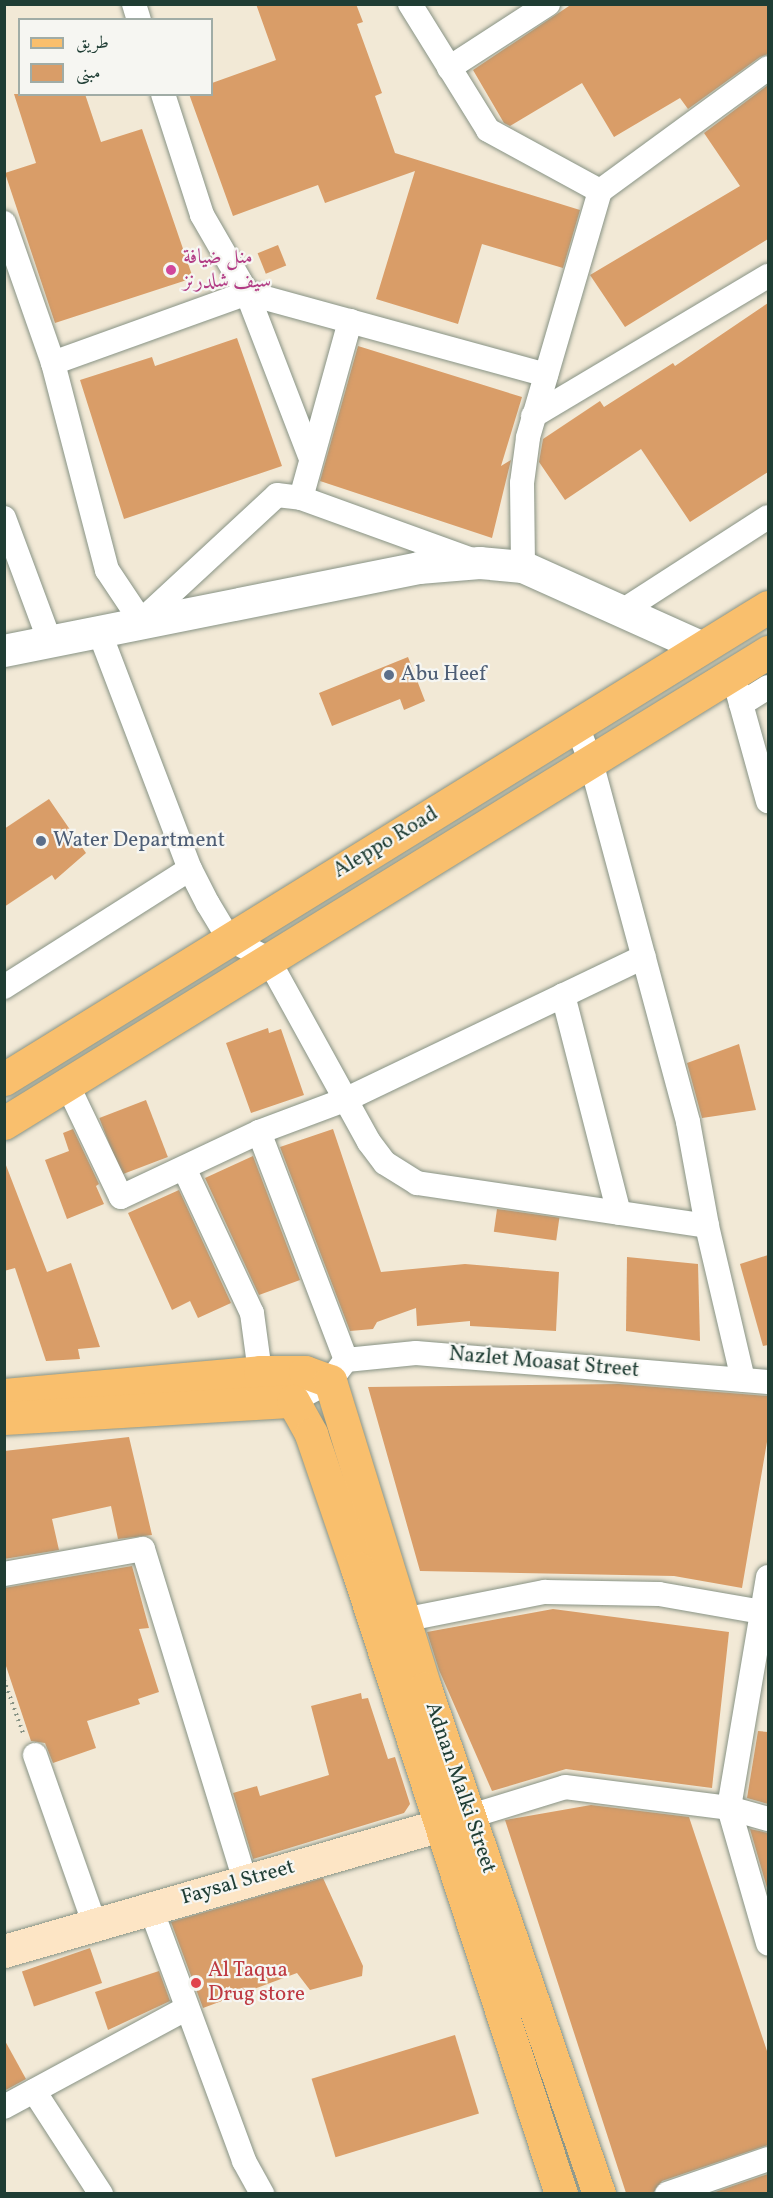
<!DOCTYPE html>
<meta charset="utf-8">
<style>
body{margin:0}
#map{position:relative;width:773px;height:2198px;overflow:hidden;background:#f2e9d6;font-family:Vollkorn,Amiri,serif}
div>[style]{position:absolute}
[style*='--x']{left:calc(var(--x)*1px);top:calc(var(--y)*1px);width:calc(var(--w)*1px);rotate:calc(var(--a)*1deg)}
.building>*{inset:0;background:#d99d68;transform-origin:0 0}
.path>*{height:4px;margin-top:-2px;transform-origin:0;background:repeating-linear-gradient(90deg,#889385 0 1.5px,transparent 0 6px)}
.roads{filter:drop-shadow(0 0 2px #889385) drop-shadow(0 0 2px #889385)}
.minor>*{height:24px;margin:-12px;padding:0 12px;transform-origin:12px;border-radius:12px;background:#fff}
.tertiary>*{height:32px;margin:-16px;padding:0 16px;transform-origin:16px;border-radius:16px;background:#fff}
.secondary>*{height:33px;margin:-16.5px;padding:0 16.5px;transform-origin:16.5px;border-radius:16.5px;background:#fde5c5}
.primary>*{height:33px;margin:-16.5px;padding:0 16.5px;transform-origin:16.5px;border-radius:16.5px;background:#f9bf6d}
.dots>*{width:16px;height:16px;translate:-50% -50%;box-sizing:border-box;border:3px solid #f6f6f2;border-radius:50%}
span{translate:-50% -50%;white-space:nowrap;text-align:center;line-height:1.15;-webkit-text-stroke:4.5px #f6f6f2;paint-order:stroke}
.hotel-label{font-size:21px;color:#b23c85}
.left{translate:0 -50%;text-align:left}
.service-label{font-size:21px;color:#4e5e75}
.street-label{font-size:21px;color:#1f3d34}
.health-label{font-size:21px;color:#be3a42}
.frame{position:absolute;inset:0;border:6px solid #1f3d34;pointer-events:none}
.legend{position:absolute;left:18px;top:18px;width:195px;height:78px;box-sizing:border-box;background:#f6f6f2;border:2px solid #a0aca6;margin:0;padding:8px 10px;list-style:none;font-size:18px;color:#1f3d34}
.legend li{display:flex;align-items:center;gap:12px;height:30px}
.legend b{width:30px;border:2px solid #a0aca6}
</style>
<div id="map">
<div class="building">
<div style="clip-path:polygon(256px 4px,356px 4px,363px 22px,357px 24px,382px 93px,375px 96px,395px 153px,580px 210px,563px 268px,482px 244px,458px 324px,376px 299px,415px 171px,325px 203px,318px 185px,233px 216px,189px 94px,212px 94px,212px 83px,276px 60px)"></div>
<div style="clip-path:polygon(572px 4px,768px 4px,768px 54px,760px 57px,688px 109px,680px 98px,614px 137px,582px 83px,510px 126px,504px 123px,473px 70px)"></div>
<div style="clip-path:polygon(768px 85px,768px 239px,625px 327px,590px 275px,740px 186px,704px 133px)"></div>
<div style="clip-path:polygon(14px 94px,85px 94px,101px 142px,142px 129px,193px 278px,55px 323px,5px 173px,36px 163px)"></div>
<div style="left:278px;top:245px;width:22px;height:22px;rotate:68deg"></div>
<div style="clip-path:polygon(768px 303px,768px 472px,690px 522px,641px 449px,565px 500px,539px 462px,543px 439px,600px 401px,604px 407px,673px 363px,675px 366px)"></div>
<div style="clip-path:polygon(237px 338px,282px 466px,124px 519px,80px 380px,152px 357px,155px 366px)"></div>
<div style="clip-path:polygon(358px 346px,522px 397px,501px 466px,511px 460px,492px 538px,320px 481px)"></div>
<div style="clip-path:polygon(408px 657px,425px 701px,404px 710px,400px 699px,332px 726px,319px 693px)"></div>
<div style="clip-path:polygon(49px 799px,86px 853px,55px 880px,52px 875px,4px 907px,4px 829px)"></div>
<div style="clip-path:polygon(268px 1028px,269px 1033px,281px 1029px,304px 1095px,251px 1113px,226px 1043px)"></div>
<div style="clip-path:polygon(739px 1044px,756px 1110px,702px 1118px,687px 1063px)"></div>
<div style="left:146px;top:1100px;width:61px;height:50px;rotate:69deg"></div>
<div style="clip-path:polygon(73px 1129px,99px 1184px,96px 1186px,104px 1204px,67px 1219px,45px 1160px,69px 1151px,63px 1133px)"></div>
<div style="clip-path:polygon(333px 1129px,381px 1272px,465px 1264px,559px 1272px,556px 1331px,470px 1326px,470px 1321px,417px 1326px,416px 1308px,377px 1322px,373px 1329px,350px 1331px,280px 1147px)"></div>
<div style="clip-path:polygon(253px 1156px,300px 1280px,259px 1295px,205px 1178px)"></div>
<div style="clip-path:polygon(4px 1160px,47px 1272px,71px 1263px,100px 1347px,78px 1349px,80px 1359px,46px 1361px,15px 1268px,4px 1271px)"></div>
<div style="clip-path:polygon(179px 1190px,231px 1303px,198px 1318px,190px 1301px,172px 1310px,128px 1213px)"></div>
<div style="left:497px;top:1209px;width:63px;height:23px;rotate:8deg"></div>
<div style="clip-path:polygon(768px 1255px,768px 1345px,763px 1346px,740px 1264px)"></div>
<div style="clip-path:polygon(627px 1257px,698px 1264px,700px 1341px,626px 1331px)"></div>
<div style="clip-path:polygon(619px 1384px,768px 1396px,768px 1436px,742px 1588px,674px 1576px,420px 1571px,368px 1387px)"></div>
<div style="clip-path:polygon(129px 1437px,152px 1535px,118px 1539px,111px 1506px,52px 1519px,59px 1550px,4px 1559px,4px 1451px)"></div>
<div style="clip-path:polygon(132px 1566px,149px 1628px,139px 1629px,159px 1692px,138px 1699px,140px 1704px,87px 1721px,96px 1748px,53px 1763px,45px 1743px,31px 1741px,4px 1660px,4px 1588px)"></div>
<div style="clip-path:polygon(553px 1609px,729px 1632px,712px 1788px,566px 1769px,492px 1791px,439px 1670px,427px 1632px)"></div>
<div style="clip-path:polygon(361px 1693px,362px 1699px,368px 1698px,388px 1759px,395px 1757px,410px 1804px,404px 1813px,253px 1859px,233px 1793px,257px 1786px,260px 1796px,329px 1775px,311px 1706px)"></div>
<div style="clip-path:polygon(758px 1731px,768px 1732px,768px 1804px,747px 1798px)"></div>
<div style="clip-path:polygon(591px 1805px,689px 1817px,768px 2054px,768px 2145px,662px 2181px,653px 2193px,626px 2193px,505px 1820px)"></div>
<div style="clip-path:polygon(750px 1829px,768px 1833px,768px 1888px,767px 1888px)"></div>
<div style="clip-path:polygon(323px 1878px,363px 1966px,362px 1976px,310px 1990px,297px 1973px,203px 2008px,171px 1922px)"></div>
<div style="left:90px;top:1948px;width:37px;height:72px;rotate:71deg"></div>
<div style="clip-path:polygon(159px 1971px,170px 2001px,108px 2030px,95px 1992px)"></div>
<div style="left:455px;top:2035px;width:82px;height:150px;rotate:73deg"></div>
<div style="clip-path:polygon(4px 2039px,26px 2079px,4px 2091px)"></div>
<div style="clip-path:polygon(768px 2174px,768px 2193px,712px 2193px)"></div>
</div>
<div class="path">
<div style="--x:4;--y:1680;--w:59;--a:70.3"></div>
</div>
<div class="roads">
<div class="minor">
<div style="--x:134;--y:4;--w:17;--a:73"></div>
<div style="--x:410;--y:4;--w:148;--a:58.2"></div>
<div style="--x:488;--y:130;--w:128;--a:28.6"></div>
<div style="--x:600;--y:191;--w:257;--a:106.3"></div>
<div style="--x:528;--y:438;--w:45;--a:97.6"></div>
<div style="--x:522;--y:483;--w:84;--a:89.3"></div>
<div style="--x:449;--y:68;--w:118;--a:-32.9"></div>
<div style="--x:163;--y:94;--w:127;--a:72.1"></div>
<div style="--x:202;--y:215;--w:90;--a:60"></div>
<div style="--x:247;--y:293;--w:310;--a:15.3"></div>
<div style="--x:600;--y:191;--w:208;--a:-36.2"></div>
<div style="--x:4;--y:223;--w:148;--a:70.7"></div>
<div style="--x:53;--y:363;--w:214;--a:75.4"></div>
<div style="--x:107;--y:570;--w:61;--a:56.3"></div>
<div style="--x:141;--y:621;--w:185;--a:-42.8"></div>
<div style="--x:277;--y:495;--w:24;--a:7"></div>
<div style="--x:301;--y:498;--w:185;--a:19.9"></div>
<div style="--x:53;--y:363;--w:206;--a:-19.8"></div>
<div style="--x:247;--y:293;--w:175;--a:68.9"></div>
<div style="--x:533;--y:416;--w:274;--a:-30.8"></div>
<div style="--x:301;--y:498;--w:184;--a:-74.5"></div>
<div style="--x:4;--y:518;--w:132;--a:69.6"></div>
<div style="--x:619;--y:613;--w:177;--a:-32.8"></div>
<div style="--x:99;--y:631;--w:255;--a:69.1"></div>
<div style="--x:190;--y:869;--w:39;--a:63"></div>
<div style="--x:208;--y:904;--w:41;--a:59"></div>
<div style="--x:229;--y:939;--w:44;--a:27.1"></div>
<div style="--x:268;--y:959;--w:209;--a:61.1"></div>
<div style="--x:369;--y:1142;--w:26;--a:53"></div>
<div style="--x:385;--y:1163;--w:38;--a:32"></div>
<div style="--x:417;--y:1183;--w:293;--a:8.4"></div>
<div style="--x:733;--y:675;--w:131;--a:74.5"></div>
<div style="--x:741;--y:704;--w:32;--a:-32"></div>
<div style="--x:577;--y:726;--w:39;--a:69"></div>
<div style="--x:591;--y:762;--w:373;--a:74.9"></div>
<div style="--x:688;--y:1122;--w:106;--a:79.6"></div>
<div style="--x:707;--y:1226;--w:158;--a:76.8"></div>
<div style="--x:4;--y:987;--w:220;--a:-32.4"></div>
<div style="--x:563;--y:995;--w:225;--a:75.6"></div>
<div style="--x:67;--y:1084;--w:125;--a:64.5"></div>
<div style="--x:121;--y:1197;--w:153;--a:-25.2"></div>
<div style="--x:259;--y:1132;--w:94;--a:-20.6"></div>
<div style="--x:347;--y:1099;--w:329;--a:-25.6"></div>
<div style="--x:259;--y:1132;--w:244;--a:69.1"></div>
<div style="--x:184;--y:1168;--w:160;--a:64.9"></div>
<div style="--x:252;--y:1313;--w:60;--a:82.3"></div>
<div style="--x:293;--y:1401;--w:42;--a:-28.4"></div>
<div style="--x:330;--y:1381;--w:26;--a:-53"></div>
<div style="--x:346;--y:1360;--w:70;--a:-5.7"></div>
<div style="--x:416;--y:1353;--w:353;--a:4.7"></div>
<div style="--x:4;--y:1574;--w:141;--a:-10.2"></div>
<div style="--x:143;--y:1549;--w:347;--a:72.9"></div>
<div style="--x:768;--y:1577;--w:234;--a:99.6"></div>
<div style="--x:729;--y:1808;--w:141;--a:73.9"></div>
<div style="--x:403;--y:1620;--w:145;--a:-11.2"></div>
<div style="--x:545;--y:1592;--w:114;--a:1"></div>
<div style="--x:659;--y:1594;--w:111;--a:9.9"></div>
<div style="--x:35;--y:1755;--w:180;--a:70.6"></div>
<div style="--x:471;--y:1816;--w:98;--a:-17.1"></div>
<div style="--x:565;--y:1787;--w:165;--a:7.3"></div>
<div style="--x:729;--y:1808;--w:41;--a:15.8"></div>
<div style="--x:151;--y:1909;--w:269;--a:69.7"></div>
<div style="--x:244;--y:2161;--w:38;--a:61"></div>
<div style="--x:34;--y:2091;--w:123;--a:57"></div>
<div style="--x:4;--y:2107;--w:208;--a:-28.4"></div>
<div style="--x:667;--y:2194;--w:107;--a:-19.1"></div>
</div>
<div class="tertiary">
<div style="--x:4;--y:651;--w:423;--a:-11.3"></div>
<div style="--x:419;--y:568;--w:61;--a:-4.7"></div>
<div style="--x:480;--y:563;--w:43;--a:5.3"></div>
<div style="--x:523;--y:567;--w:197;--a:24.2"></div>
</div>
<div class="secondary">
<div style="--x:4;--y:1951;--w:482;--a:-16.1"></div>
</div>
<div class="primary">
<div style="--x:4;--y:1079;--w:898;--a:-31.71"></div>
<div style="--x:4;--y:1123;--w:898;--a:-31.65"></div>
<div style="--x:4;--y:1395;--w:257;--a:-5.1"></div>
<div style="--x:260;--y:1372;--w:45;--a:0"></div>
<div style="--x:305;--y:1372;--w:27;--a:20"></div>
<div style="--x:330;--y:1381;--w:321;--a:72.8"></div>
<div style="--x:425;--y:1688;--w:535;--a:71.02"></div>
<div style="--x:4;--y:1418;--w:289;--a:-3.4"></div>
<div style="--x:293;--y:1401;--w:38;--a:61"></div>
<div style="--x:311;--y:1434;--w:142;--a:71.1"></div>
<div style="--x:357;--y:1568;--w:658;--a:71.95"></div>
</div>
</div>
<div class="dots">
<div style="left:171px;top:270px;background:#d1479c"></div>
<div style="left:389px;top:675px;background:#5c6f8a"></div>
<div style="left:41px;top:841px;background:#5c6f8a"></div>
<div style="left:196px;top:1983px;background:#e0444e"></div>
</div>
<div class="hotel-label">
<span class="left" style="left:183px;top:270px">منل ضيافة<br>سيف شلدرنز</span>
</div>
<div class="service-label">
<span class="left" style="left:401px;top:675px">Abu Heef</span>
<span class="left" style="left:53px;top:841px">Water Department</span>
</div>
<div class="street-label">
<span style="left:386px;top:843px;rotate:-31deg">Aleppo Road</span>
<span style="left:544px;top:1363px;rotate:5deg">Nazlet Moasat Street</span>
<span style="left:460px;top:1788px;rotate:71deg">Adnan Malki Street</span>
<span style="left:238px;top:1883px;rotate:-16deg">Faysal Street</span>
</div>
<div class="health-label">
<span class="left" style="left:208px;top:1983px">Al Taqua<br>Drug store</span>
</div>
<div class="frame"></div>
<ul class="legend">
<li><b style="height:8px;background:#f9bf6d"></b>طريق</li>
<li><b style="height:16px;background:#d99d68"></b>مبنى</li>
</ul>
</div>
